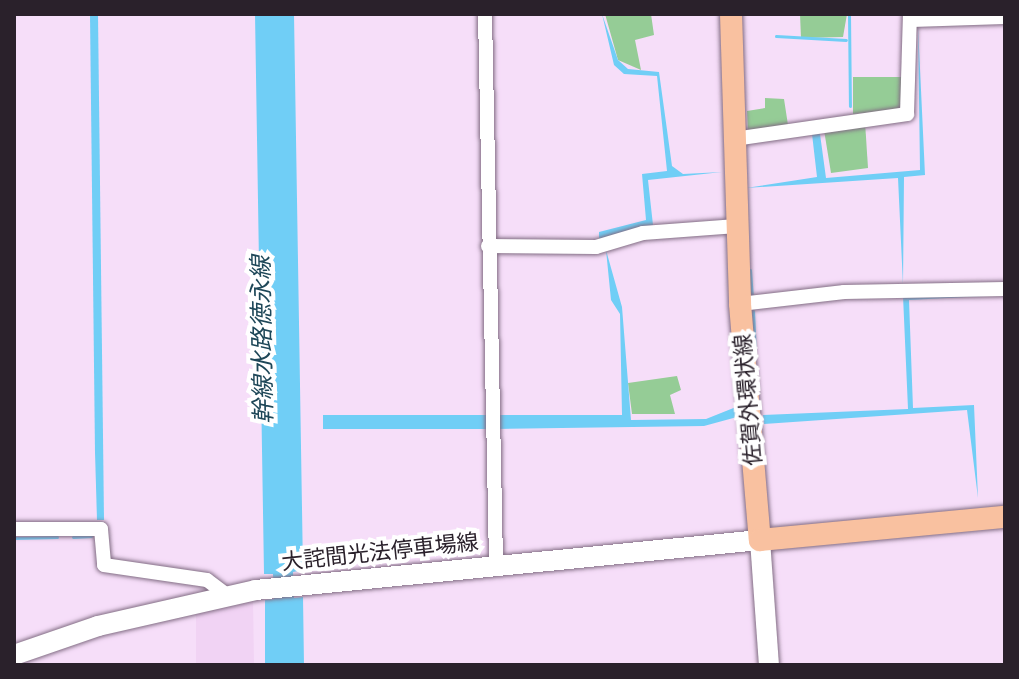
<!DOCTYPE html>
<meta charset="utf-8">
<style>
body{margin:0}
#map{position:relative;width:1019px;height:679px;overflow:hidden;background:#f6def9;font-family:Figtree,"Noto Sans JP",sans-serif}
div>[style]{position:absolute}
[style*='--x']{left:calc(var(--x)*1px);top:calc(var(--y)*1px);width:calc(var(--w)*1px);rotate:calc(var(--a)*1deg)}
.built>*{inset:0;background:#f1d3f4}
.green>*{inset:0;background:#95cc96}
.water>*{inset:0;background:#70cef6;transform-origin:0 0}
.stream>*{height:3px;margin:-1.5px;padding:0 1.5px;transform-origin:1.5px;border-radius:1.5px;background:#70cef6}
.roads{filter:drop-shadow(0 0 2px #826d84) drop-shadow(0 0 2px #826d84)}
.street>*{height:14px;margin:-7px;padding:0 7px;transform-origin:7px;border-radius:7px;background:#fff}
.secondary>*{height:20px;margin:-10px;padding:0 10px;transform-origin:10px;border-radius:10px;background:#fff}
.primary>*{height:22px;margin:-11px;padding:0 11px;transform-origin:11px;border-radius:11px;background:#f9c1a0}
span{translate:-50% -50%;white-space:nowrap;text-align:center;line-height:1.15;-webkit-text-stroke:8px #fff;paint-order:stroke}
.street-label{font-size:22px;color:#2a212b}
.water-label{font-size:24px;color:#1e4758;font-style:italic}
.frame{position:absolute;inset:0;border:16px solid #2a212b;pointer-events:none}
</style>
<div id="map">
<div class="built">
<div style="clip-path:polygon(253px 599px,254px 665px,196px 665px,196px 609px)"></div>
</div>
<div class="green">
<div style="clip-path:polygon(605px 14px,651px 14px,654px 35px,635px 40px,641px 70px,618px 60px)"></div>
<div style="clip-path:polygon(800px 14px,847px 14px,843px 37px,801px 38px)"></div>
<div style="clip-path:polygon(853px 77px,904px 77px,902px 110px,853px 114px)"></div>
<div style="clip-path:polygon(765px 98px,784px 99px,788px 125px,748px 133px,747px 111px,765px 108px)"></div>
<div style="clip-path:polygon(865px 122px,868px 168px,831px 173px,824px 130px)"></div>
<div style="clip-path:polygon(677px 376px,681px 390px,670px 395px,675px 414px,632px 414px,628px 383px)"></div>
</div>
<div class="water">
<div style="clip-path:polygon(90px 14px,98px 14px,104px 520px,97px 520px,95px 452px)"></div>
<div style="clip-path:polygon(255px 14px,294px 14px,303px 570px,293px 572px,294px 598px,303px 597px,304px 665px,265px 665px,265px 600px,274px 599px,273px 574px,264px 574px)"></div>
<div style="clip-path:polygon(602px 14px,618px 60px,628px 69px,659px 72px,672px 166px,683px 174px,722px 172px,648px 180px,653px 225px,599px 241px,599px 232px,646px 220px,642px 174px,667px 171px,657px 76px,624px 74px,614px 65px)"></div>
<div style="clip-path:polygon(918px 26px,925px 175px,904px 177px,903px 285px,898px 178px,746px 188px,817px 177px,812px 134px,820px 134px,826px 178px,920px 170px)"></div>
<div style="clip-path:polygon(606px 250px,622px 307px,631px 420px,706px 419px,736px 407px,737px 417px,704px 426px,497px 429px,497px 415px,622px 415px,620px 314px,611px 300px)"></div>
<div style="clip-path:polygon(1005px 295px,909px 300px,913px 408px,974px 405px,978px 498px,967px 410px,764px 424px,763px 415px,908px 409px,903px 296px)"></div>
<div style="left:488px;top:415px;width:14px;height:165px;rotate:90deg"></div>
</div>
<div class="stream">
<div style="--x:849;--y:14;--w:92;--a:89.4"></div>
<div style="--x:776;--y:36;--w:70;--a:3.3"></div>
<div style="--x:750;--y:270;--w:28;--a:86"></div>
<div style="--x:753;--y:311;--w:42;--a:87.3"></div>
<div style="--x:73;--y:537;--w:18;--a:-3"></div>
<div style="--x:14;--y:538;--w:43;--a:-1.3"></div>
</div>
<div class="roads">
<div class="street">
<div style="--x:485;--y:14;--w:550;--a:88.85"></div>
<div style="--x:911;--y:20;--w:94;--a:-1.8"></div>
<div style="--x:734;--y:139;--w:175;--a:-8.2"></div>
<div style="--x:907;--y:114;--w:100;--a:-88.3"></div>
<div style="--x:488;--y:246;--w:108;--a:0.5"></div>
<div style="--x:596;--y:247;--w:49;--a:-16.6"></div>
<div style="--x:643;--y:233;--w:94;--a:-4.3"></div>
<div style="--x:740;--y:304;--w:105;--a:-6.6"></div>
<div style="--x:844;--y:292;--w:161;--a:-1.1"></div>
<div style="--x:14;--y:529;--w:87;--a:0"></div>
<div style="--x:101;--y:529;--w:36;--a:85"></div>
<div style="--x:104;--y:565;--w:104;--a:8.3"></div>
<div style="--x:207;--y:580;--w:25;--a:37"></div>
</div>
<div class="secondary">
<div style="--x:14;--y:655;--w:89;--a:-19"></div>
<div style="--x:98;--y:626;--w:162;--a:-12.8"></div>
<div style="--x:256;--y:590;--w:506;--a:-5.67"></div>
<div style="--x:760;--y:540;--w:125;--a:85.9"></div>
</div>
<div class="primary">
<div style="--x:731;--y:14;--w:290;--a:88.2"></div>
<div style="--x:740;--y:304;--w:237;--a:85.2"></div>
<div style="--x:760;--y:540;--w:246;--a:-5.4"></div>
</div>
</div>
<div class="street-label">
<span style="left:748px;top:400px;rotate:-95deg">佐賀外環状線</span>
<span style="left:380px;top:552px;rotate:-6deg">大詫間光法停車場線</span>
</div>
<div class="water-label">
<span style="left:262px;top:340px;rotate:-91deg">幹線水路徳永線</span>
</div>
<div class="frame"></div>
</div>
